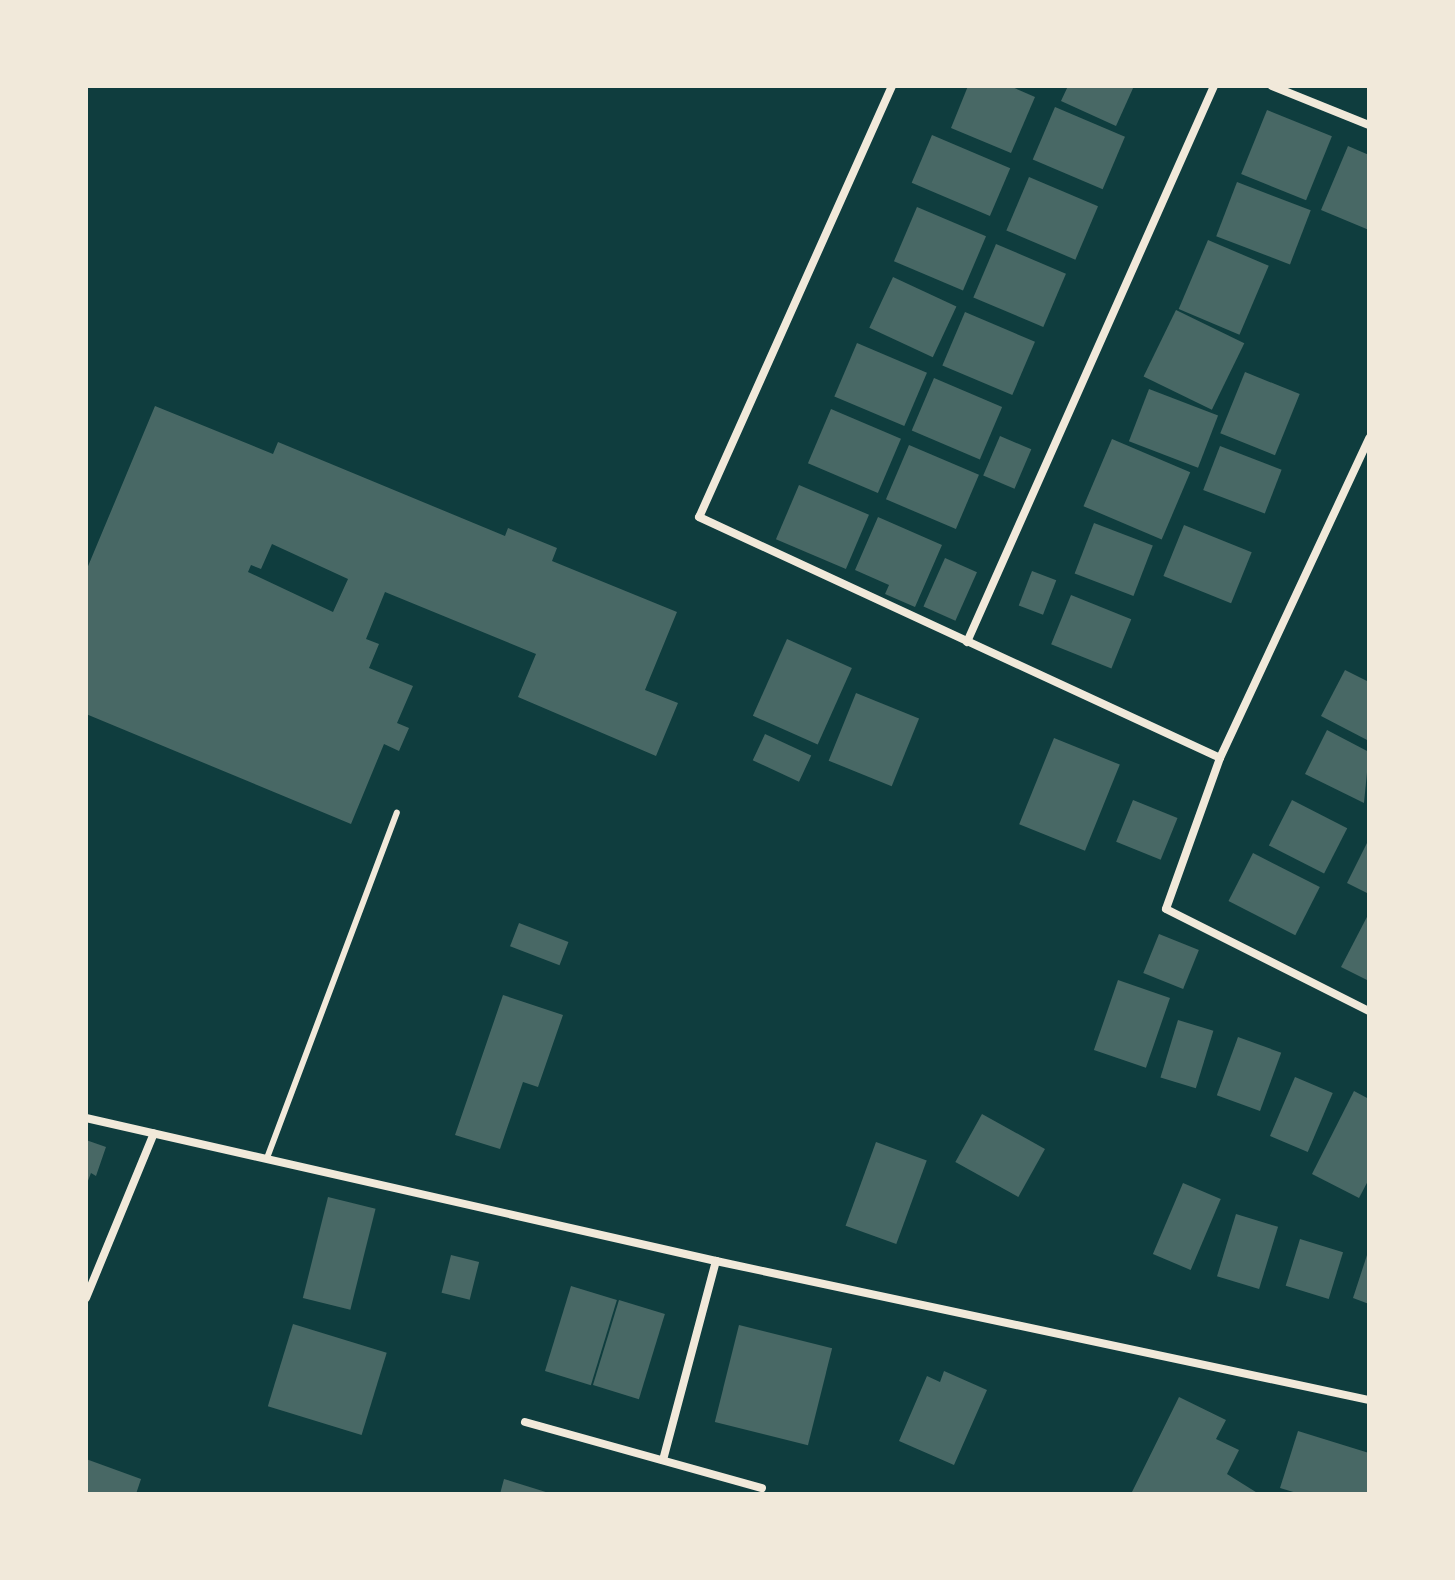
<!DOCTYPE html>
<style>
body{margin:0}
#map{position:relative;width:1455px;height:1580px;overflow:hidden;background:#0f3d3e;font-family:Signika,sans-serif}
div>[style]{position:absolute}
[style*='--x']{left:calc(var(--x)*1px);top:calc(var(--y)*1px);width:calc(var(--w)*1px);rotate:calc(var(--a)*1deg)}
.building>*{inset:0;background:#486865;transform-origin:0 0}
.service>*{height:6px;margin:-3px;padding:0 3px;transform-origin:3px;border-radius:3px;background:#f1e9da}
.minor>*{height:8px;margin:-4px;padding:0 4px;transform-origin:4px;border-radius:4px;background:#f1e9da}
span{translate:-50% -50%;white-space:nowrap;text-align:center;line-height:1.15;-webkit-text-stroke:8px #f1e9da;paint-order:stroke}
.frame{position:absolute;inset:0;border:88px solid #f1e9da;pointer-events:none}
</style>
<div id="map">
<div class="building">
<div style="clip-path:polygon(968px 86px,1010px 86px,1035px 97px,1011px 153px,951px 128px)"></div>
<div style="clip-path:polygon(1068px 86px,1134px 86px,1116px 126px,1061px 101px)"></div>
<div style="left:1055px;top:107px;width:76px;height:57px;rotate:23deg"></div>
<div style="left:1267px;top:110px;width:70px;height:69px;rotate:22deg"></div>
<div style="left:932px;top:135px;width:85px;height:52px;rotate:23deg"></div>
<div style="clip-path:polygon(1348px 146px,1369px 155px,1369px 230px,1321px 210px)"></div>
<div style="left:1029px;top:177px;width:75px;height:58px;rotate:23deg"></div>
<div style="left:1237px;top:182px;width:79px;height:58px;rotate:21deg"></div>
<div style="left:917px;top:207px;width:75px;height:59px;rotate:23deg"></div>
<div style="left:1208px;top:240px;width:66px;height:75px;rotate:23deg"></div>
<div style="left:996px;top:244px;width:76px;height:58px;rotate:23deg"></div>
<div style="left:893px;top:277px;width:70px;height:56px;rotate:25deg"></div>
<div style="left:1176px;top:310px;width:76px;height:74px;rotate:26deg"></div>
<div style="left:965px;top:312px;width:76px;height:58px;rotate:23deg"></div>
<div style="left:857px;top:343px;width:76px;height:58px;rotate:23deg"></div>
<div style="left:1245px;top:372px;width:59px;height:66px;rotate:22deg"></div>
<div style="left:934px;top:378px;width:74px;height:57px;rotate:23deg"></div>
<div style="left:1149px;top:389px;width:74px;height:56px;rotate:21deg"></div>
<div style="clip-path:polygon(evenodd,155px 406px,273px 454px,278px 442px,505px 536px,508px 528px,557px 548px,552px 561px,677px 612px,645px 690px,678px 703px,656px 756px,518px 697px,536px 654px,385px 592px,366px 639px,379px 644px,369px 668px,413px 686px,397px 723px,409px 728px,399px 751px,384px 744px,351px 824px,86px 714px,86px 571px,155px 406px,272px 544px,348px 579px,333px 612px,248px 572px,251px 565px,261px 569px,272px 544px)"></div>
<div style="left:831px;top:409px;width:76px;height:59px;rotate:23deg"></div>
<div style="left:1000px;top:436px;width:34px;height:43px;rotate:23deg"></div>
<div style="left:1112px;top:439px;width:85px;height:73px;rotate:23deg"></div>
<div style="left:909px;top:445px;width:76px;height:59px;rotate:23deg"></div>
<div style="left:1220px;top:446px;width:66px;height:47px;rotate:21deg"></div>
<div style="left:799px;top:485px;width:76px;height:59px;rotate:23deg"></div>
<div style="clip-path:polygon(878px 517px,942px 545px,915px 607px,885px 594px,889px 585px,855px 570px)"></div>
<div style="left:1094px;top:523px;width:63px;height:54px;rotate:21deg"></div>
<div style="left:1184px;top:525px;width:73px;height:55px;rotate:22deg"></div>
<div style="left:945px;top:558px;width:35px;height:53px;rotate:24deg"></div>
<div style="left:1032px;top:571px;width:26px;height:37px;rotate:21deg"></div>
<div style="left:1071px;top:595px;width:65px;height:53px;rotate:22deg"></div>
<div style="left:787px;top:639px;width:71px;height:84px;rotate:24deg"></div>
<div style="clip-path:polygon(1345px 670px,1369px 682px,1369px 741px,1321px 716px)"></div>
<div style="left:856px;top:693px;width:68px;height:73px;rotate:22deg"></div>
<div style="clip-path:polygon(1327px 730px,1369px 752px,1364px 803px,1305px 774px)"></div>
<div style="left:765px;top:734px;width:51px;height:29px;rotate:25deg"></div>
<div style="left:1054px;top:738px;width:71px;height:93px;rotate:22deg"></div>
<div style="left:1133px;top:800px;width:48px;height:45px;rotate:22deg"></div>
<div style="left:1292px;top:800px;width:62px;height:51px;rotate:27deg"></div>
<div style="clip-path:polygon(1369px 839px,1369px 894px,1347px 883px)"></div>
<div style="left:1253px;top:853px;width:75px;height:54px;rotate:27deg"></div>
<div style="clip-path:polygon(1369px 913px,1369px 981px,1341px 967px)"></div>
<div style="left:519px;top:923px;width:53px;height:25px;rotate:21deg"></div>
<div style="left:1159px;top:934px;width:43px;height:42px;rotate:22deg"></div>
<div style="left:1118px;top:980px;width:55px;height:74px;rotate:19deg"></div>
<div style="clip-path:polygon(503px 995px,563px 1015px,538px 1087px,523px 1082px,500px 1149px,455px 1135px)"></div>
<div style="left:1178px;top:1020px;width:37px;height:60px;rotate:17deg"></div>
<div style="left:1238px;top:1037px;width:46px;height:62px;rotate:20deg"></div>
<div style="left:1295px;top:1077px;width:41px;height:64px;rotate:23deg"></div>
<div style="clip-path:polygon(1354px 1091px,1369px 1099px,1369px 1179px,1359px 1198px,1312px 1174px)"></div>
<div style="left:982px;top:1114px;width:72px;height:55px;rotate:29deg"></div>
<div style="clip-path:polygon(86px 1140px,106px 1147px,96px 1176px,91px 1173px,86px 1186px)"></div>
<div style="left:876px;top:1142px;width:54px;height:89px;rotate:20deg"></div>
<div style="left:1183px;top:1183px;width:41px;height:77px;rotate:23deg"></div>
<div style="left:328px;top:1197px;width:49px;height:104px;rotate:14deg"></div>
<div style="left:1236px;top:1214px;width:44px;height:65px;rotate:17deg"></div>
<div style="left:1300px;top:1239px;width:45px;height:49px;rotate:17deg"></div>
<div style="clip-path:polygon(1368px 1252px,1369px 1253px,1369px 1304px,1353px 1298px)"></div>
<div style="left:451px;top:1255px;width:29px;height:39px;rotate:14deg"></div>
<div style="left:571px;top:1286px;width:48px;height:89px;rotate:17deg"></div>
<div style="left:619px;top:1300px;width:48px;height:89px;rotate:17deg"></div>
<div style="left:293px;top:1324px;width:98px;height:86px;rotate:17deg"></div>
<div style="left:739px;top:1325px;width:96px;height:100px;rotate:14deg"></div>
<div style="clip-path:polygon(944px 1371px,987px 1390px,954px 1465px,899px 1441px,927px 1376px,940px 1382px)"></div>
<div style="clip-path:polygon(1179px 1397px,1226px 1420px,1216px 1439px,1239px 1450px,1227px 1474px,1259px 1494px,1131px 1494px)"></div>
<div style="clip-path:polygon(1298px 1431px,1369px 1453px,1369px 1494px,1300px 1494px,1280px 1488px)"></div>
<div style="clip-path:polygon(86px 1459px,141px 1479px,136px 1494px,86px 1494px)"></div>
<div style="clip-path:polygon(504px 1479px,549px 1493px,549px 1494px,500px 1494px)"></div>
</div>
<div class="service">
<div style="--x:267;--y:1158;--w:369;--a:-69.4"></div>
</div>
<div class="minor">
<div style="--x:892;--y:86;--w:472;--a:114.1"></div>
<div style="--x:699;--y:517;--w:574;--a:24.82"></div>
<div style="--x:1220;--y:758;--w:353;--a:-65"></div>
<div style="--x:1272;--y:86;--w:105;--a:21.9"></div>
<div style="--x:967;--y:642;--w:608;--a:-66.05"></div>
<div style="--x:1220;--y:758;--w:160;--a:109.7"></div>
<div style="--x:1166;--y:909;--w:227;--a:26.7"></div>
<div style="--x:86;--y:1118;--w:646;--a:12.79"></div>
<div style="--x:716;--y:1261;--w:668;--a:12.02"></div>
<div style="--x:86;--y:1298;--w:178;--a:-67.6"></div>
<div style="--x:525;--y:1422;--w:246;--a:15.6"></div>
<div style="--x:663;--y:1460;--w:206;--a:-75.1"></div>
</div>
<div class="frame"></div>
</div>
